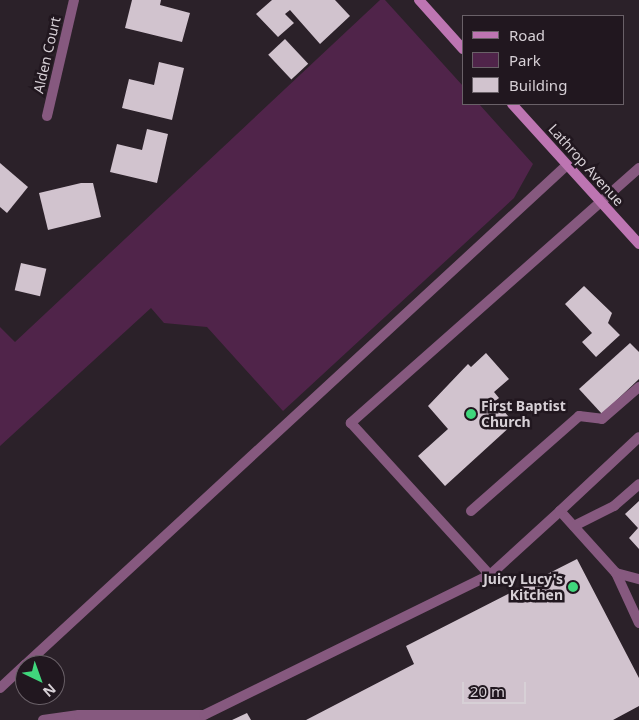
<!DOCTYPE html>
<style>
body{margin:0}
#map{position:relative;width:639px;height:720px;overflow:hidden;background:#2b2129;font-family:"Noto Sans",sans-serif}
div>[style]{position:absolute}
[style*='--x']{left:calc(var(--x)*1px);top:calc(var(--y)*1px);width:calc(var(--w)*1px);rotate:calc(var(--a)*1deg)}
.green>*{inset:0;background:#50244a}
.building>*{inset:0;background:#d1c3ce;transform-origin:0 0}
.lane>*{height:10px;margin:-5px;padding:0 5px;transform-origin:5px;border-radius:5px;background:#86597f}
.street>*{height:10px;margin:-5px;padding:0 5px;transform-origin:5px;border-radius:5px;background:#86597f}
.secondary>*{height:10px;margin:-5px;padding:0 5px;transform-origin:5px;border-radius:5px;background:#bd75b2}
.dots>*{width:14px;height:14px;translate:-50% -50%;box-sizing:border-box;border:2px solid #21171f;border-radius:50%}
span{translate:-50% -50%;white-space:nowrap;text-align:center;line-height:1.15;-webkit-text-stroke:5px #21171f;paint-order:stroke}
.street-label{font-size:14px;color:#d7d0d6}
.poi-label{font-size:14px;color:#d7d0d6;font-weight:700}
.left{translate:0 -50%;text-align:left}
.right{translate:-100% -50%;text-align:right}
.legend{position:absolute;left:462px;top:15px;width:162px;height:90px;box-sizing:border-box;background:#21171f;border:1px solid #6a6168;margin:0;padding:6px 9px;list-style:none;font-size:15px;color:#d7d0d6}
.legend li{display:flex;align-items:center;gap:10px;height:25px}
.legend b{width:25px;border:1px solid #6a6168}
.north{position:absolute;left:15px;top:655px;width:50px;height:50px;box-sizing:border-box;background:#21171f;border:1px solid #6a6168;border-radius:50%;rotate:138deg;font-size:14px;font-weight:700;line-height:20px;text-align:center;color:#d7d0d6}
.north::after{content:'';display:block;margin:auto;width:18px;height:22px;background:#40d77c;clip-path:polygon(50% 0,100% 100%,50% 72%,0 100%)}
.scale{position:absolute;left:462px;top:682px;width:64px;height:22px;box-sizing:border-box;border:2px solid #d7d0d6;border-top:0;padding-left:6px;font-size:15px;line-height:18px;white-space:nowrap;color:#d7d0d6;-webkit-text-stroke:4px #21171f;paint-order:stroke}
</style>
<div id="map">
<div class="green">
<div style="clip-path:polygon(380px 0,385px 0,463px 86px,463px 104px,479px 104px,533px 164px,514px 198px,283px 411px,207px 327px,164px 323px,151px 308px,0 446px,0 327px,15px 342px)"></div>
</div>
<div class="building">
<div style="clip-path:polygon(132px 0,161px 0,160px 5px,190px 13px,182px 42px,125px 28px)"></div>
<div style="clip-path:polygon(272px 0,335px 0,350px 16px,320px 44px,290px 10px,285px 14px,294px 23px,278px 37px,256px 14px)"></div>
<div style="left:285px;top:39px;width:34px;height:23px;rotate:47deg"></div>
<div style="clip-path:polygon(159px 62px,184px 68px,172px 120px,122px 108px,129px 79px,154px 85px)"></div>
<div style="clip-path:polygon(147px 129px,168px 134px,157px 183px,110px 172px,117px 144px,142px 150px)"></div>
<div style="clip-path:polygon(0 163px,28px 187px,7px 213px,0 207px)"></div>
<div style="clip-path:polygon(81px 183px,93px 183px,101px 217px,48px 230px,39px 193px)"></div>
<div style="left:21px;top:263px;width:26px;height:28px;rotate:13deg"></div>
<div style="clip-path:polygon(584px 286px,612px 313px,608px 323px,620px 335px,596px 357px,582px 342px,592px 333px,565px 304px)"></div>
<div style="clip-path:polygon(630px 343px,639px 352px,639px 379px,602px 414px,579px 389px)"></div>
<div style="clip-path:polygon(486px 353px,509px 379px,494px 392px,499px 398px,495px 401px,514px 423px,445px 486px,418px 456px,448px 429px,428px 406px,468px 364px,471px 367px)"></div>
<div style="clip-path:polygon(639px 501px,639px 549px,629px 538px,638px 528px,625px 514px)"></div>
<div style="clip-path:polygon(577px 559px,639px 678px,639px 706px,613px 720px,306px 720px,414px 664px,406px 646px)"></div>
<div style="clip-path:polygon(247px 713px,251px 720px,232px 720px)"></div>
</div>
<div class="lane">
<div style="--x:639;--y:168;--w:385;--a:138.5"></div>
<div style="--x:351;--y:423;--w:206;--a:47.6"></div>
<div style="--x:490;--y:575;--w:95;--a:-42.4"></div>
<div style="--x:560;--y:511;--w:84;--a:47.9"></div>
<div style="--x:616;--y:573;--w:55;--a:65.3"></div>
<div style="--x:471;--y:511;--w:144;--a:-41.3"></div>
<div style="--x:579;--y:416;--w:23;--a:7"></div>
<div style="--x:602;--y:419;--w:49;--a:-40.9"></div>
<div style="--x:560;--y:511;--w:108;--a:-43.1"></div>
<div style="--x:574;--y:526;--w:45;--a:-26.6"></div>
<div style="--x:614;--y:506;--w:33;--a:-41"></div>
<div style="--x:616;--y:573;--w:24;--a:15"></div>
<div style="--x:25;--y:665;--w:737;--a:-42.69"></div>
<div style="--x:0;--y:688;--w:34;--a:-43"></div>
<div style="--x:43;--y:720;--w:36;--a:-8"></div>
<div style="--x:79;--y:715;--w:125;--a:0"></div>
<div style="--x:204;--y:715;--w:318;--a:-26.1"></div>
</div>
<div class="street">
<div style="--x:47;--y:116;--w:119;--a:-76.9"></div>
</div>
<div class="secondary">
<div style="--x:419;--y:0;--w:66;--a:48.1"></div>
<div style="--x:512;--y:104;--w:189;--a:47.8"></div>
</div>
<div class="dots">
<div style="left:471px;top:414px;background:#40d77c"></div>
<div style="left:573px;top:587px;background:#40d77c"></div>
</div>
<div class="street-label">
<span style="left:47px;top:55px;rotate:-77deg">Alden Court</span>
<span style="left:586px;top:165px;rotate:48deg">Lathrop Avenue</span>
</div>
<div class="poi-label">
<span class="left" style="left:481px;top:414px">First Baptist<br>Church</span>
<span class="right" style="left:563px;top:587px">Juicy Lucy's<br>Kitchen</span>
</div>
<ul class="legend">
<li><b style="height:6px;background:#bd75b2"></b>Road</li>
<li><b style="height:14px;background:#50244a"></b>Park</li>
<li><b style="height:14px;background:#d1c3ce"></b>Building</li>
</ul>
<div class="north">N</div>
<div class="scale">20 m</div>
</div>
